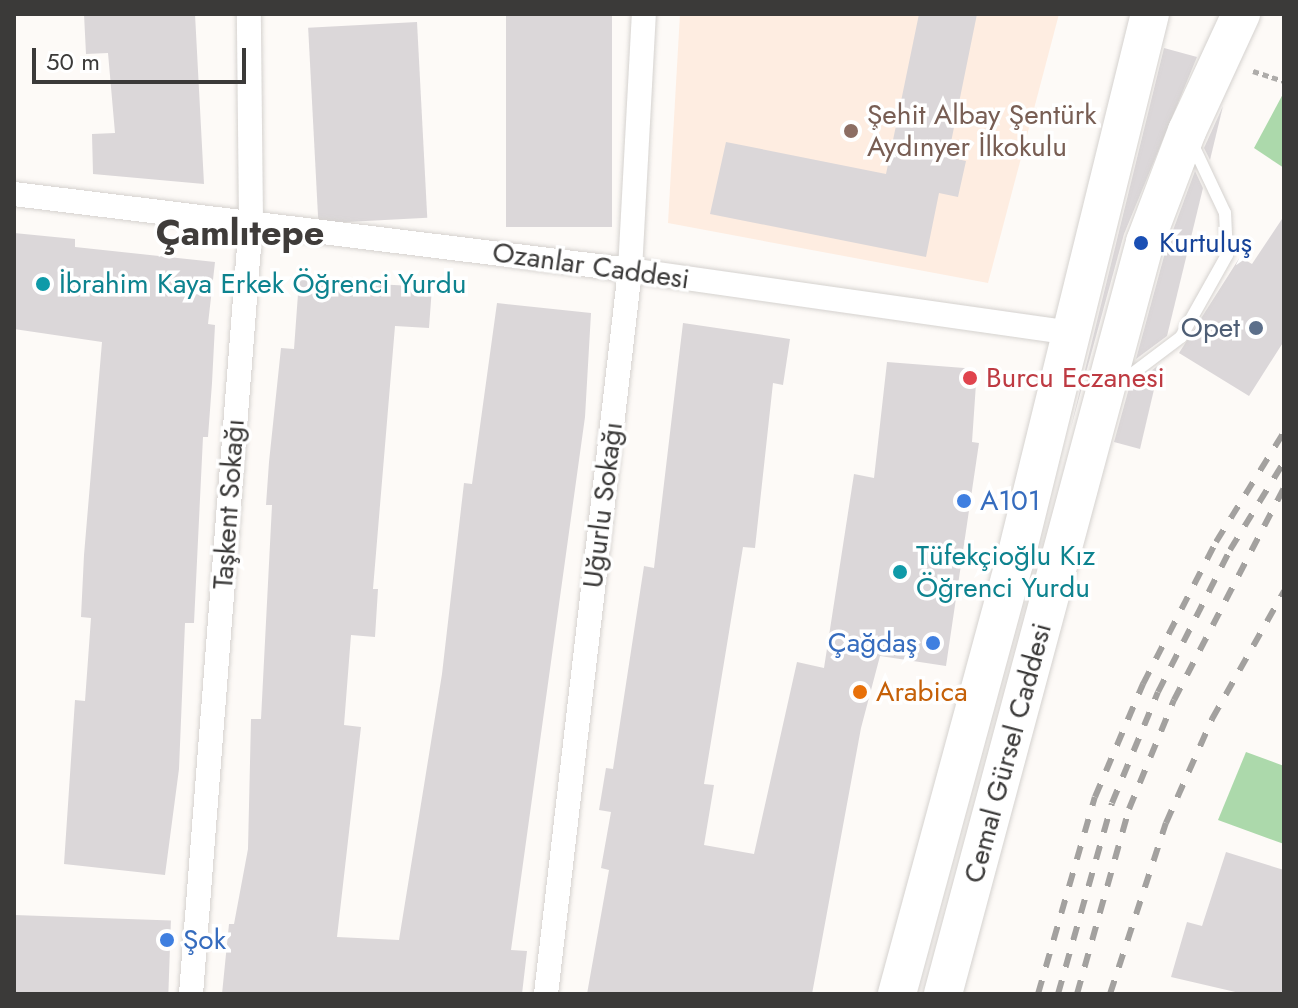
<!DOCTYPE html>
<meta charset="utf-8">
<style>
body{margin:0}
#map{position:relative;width:1298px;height:1008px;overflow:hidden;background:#fdfaf7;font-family:Jost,sans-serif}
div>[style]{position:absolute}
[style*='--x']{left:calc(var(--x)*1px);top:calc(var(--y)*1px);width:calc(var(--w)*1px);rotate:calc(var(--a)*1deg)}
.education>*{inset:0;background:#feede1}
.green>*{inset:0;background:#acd9ab}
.building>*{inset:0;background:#dbd7d9;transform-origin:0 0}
.path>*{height:5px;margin-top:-2.5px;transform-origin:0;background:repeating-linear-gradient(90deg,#aeacaa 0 6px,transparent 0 10px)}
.roads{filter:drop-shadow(0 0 2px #d5d2cf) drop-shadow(0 0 2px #d5d2cf)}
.lane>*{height:12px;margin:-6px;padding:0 6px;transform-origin:6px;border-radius:6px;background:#fff}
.street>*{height:24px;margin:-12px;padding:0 12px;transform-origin:12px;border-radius:12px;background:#fff}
.primary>*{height:38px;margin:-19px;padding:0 19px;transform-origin:19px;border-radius:19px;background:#fff}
.rail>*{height:6px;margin-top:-3px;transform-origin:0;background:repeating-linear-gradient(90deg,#a3a19f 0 14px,transparent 0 28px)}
.dots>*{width:22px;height:22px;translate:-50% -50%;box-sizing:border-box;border:4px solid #fff;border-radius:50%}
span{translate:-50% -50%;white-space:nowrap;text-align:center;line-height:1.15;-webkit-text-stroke:7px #fff;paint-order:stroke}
.education-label{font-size:28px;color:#785e54}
.left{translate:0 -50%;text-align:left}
.transit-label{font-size:28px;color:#164399}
.street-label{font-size:28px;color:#3b3a39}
.culture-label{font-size:28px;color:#0d838f}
.service-label{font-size:28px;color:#4e5e75}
.right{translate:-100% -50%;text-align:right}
.health-label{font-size:28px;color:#be3a42}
.shop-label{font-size:28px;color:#366cbe}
.food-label{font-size:28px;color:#c56008}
.district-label{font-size:36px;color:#3f3c3a;font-weight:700}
.frame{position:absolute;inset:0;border:16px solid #3b3a39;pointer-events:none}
.scale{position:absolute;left:32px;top:48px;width:214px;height:36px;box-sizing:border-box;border:4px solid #3b3a39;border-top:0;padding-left:10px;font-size:24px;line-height:28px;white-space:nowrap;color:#3b3a39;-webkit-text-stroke:6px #fff;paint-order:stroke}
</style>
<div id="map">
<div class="education">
<div style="clip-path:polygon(680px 14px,1059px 14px,988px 283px,668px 223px)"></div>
</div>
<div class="green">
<div style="clip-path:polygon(1284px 92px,1284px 168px,1254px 148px)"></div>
<div style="clip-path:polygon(1246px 752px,1284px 766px,1284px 844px,1218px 820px)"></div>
</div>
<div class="building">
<div style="clip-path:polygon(84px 14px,195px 14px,204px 184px,93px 174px,92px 134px,115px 133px,108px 53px,86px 54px)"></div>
<div style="left:506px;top:14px;width:106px;height:213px"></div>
<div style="clip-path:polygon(919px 14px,977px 14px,948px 157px,966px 161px,958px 197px,939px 193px,926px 257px,710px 214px,726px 142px,886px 174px)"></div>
<div style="left:417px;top:22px;width:196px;height:109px;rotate:87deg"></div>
<div style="clip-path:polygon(1164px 48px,1197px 57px,1124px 234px,1070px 431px)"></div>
<div style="clip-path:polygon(1223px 106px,1210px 160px,1204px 148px)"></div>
<div style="clip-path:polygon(1195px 171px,1203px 188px,1167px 336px,1136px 359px,1166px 249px)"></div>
<div style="clip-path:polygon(1284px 216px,1284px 341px,1249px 396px,1179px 353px,1240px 257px,1252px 264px)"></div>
<div style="clip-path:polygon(14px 233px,75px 239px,75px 247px,215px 262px,208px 324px,215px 325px,212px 383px,208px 437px,203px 437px,194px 623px,185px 623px,179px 769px,165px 875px,64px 864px,75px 700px,85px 701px,91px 618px,81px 617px,84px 555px,102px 342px,14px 329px)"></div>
<div style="clip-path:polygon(299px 280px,432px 287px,429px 328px,395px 326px,373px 589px,378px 589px,375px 637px,351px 635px,344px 725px,361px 727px,337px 937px,399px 940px,442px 674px,464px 483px,472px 484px,497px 303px,591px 313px,585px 417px,511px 950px,527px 951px,522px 994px,222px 994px,229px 924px,234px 924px,248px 849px,251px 719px,261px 719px,272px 505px,266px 505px,269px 462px,281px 348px,294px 349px)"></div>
<div style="clip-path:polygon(683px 323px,790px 339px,783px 385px,773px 383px,755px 548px,743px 547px,704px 784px,714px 785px,704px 845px,754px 854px,797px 662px,824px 668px,854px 474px,874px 478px,887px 362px,977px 369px,972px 442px,979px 443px,946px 666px,880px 656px,861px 728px,812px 994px,587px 994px,609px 870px,601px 868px,611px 812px,599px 810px,606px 768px,613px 769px,644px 566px,654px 568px)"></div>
<div style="clip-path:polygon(1160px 364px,1140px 449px,1114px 442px,1129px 388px)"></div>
<div style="clip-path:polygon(1226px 852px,1284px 870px,1282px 994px,1244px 994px,1171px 977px,1187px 922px,1202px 926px)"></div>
<div style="left:14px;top:915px;width:157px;height:79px;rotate:2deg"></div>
</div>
<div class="path">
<div style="--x:1253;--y:71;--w:33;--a:18"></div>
</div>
<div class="roads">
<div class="lane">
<div style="--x:1116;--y:386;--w:81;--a:-37"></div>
<div style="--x:1181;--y:337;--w:94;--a:-60.7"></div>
<div style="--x:1227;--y:255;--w:42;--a:-92.7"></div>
<div style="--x:1225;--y:213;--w:80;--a:-115.3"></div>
</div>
<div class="street">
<div style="--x:14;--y:194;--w:621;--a:7.03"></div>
<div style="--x:630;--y:270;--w:446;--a:8.1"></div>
<div style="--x:191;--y:994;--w:774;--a:-85.56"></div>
<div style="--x:251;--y:222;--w:208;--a:-90.6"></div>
<div style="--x:546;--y:994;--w:729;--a:-83.38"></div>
<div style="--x:630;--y:270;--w:256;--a:-86.9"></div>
</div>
<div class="primary">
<div style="--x:897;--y:994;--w:449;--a:-74.8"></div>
<div style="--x:1015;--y:561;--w:563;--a:-76.14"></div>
<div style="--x:943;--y:994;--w:779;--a:-74.96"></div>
<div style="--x:1145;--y:242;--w:119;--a:-69.3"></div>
<div style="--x:1187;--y:131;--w:129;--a:-65.2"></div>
</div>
</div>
<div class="rail">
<div style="--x:1038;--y:994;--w:205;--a:-73.9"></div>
<div style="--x:1095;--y:797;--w:123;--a:-67"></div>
<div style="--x:1143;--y:684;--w:160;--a:-62.8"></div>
<div style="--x:1216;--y:542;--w:129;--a:-58.3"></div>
<div style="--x:1058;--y:994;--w:198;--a:-74.2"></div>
<div style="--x:1112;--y:803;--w:120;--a:-67.5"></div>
<div style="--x:1158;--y:692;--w:159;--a:-63.1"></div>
<div style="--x:1230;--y:550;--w:103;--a:-58.5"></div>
<div style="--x:1077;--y:994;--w:192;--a:-74.3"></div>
<div style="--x:1129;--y:809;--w:118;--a:-67.6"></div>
<div style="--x:1174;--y:700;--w:239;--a:-62.6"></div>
<div style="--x:1110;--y:994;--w:180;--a:-71.9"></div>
<div style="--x:1166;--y:823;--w:114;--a:-66.1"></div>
<div style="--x:1212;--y:719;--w:147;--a:-60.6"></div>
</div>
<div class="dots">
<div style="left:851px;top:131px;background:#8d6e63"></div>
<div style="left:1141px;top:243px;background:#1a4fb4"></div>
<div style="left:43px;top:284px;background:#0f9aa8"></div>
<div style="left:1256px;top:328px;background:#5c6f8a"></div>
<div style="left:970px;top:378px;background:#e0444e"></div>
<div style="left:964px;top:501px;background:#3f7fe0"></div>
<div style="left:900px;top:572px;background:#0f9aa8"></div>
<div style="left:933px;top:643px;background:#3f7fe0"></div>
<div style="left:860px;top:692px;background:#e8710a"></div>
<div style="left:167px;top:940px;background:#3f7fe0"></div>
</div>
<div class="education-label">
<span class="left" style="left:867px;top:131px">Şehit Albay Şentürk<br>Aydınyer İlkokulu</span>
</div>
<div class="transit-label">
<span class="left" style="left:1159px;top:243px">Kurtuluş</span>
</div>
<div class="street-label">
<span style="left:591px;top:266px;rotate:8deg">Ozanlar Caddesi</span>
<span style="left:229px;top:504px;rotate:-86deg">Taşkent Sokağı</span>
<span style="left:603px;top:505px;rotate:-83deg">Uğurlu Sokağı</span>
<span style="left:1008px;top:753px;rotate:-75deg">Cemal Gürsel Caddesi</span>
</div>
<div class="culture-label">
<span class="left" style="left:59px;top:284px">İbrahim Kaya Erkek Öğrenci Yurdu</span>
<span class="left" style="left:916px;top:572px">Tüfekçioğlu Kız<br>Öğrenci Yurdu</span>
</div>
<div class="service-label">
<span class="right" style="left:1240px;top:328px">Opet</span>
</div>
<div class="health-label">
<span class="left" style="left:986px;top:378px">Burcu Eczanesi</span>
</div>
<div class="shop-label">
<span class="left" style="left:980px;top:501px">A101</span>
<span class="right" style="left:917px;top:643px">Çağdaş</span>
<span class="left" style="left:183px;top:940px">Şok</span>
</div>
<div class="food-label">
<span class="left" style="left:876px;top:692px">Arabica</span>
</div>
<div class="district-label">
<span style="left:240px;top:233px">Çamlıtepe</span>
</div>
<div class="frame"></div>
<div class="scale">50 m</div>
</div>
